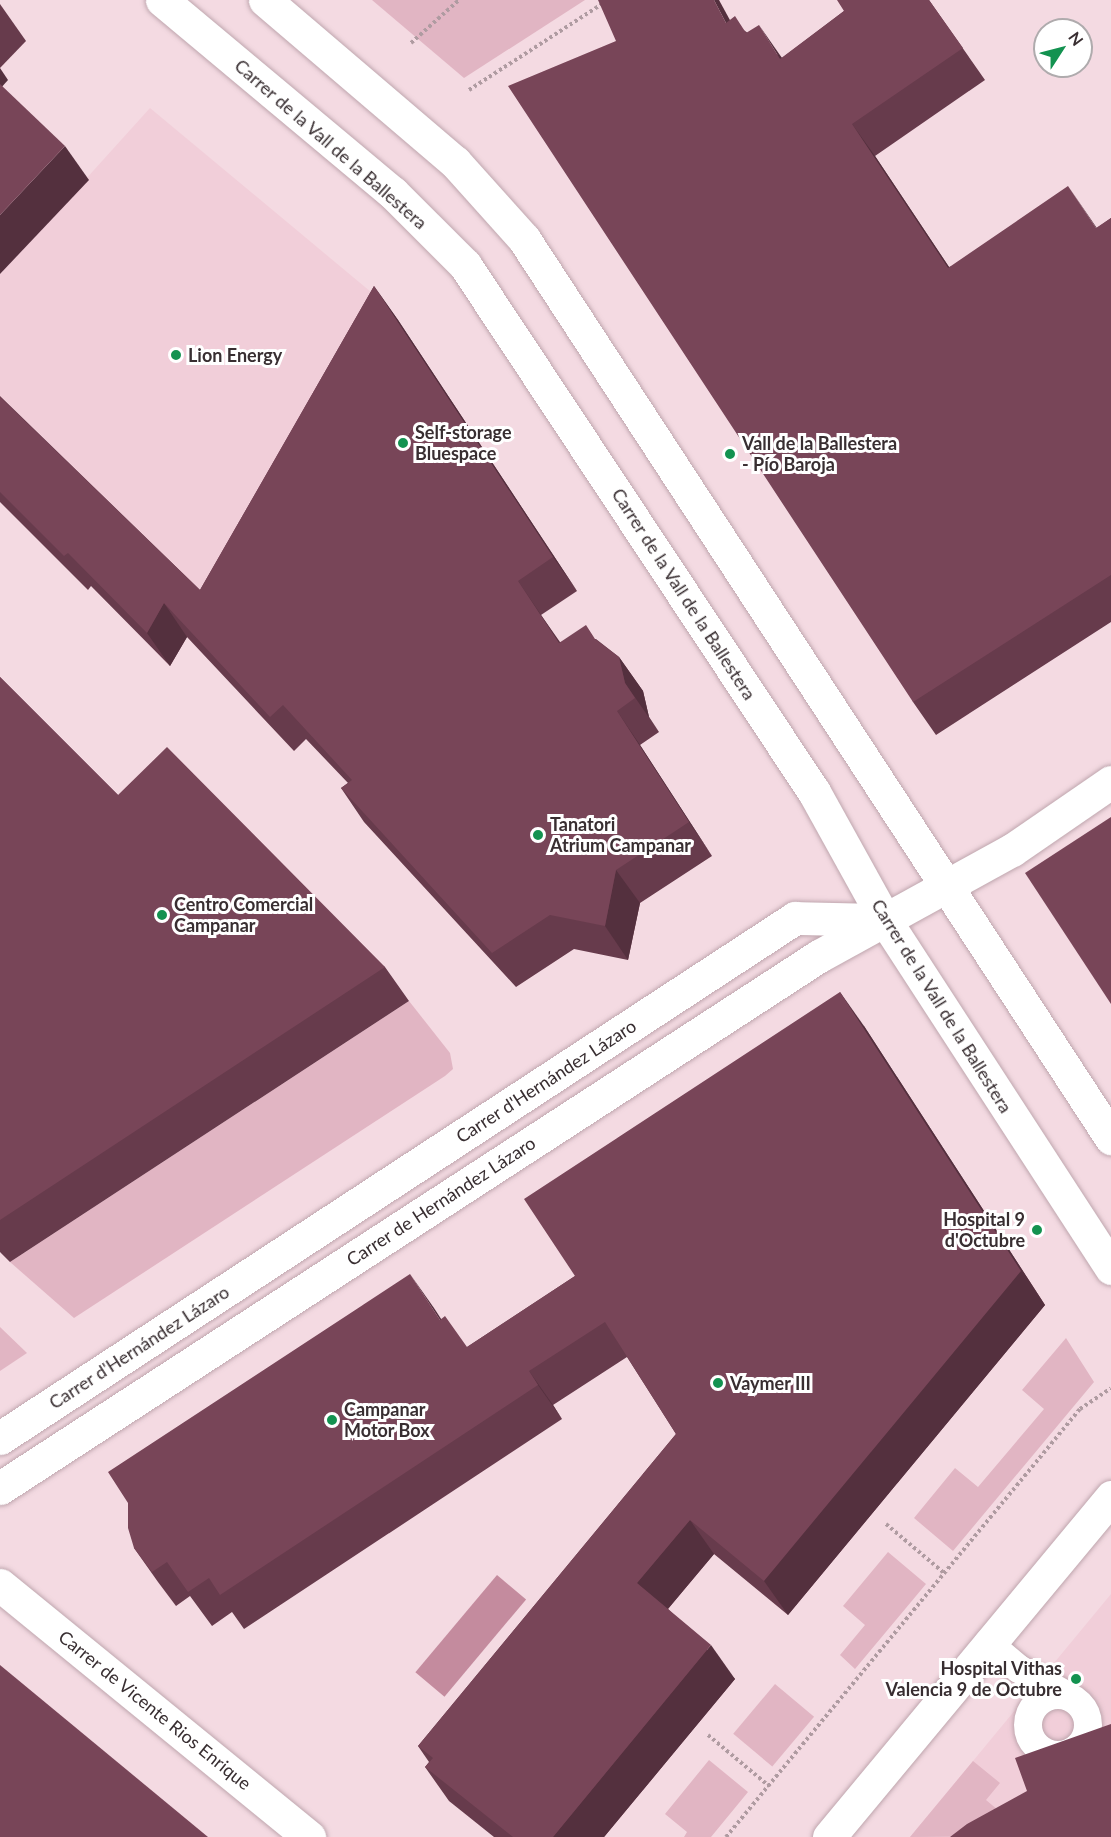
<!DOCTYPE html>
<meta charset="utf-8">
<style>
body{margin:0}
#map{position:relative;width:1111px;height:1837px;overflow:hidden;background:#f4dae2;font-family:Lato,sans-serif}
div>[style]{position:absolute}
[style*='--x']{left:calc(var(--x)*1px);top:calc(var(--y)*1px);width:calc(var(--w)*1px);rotate:calc(var(--a)*1deg)}
.built>*{inset:0;background:#f1ced9}
.green>*{inset:0;background:#e1b5c3;transform-origin:0 0}
.water>*{inset:0;background:#c48b9e;transform-origin:0 0}
.path>*{height:4px;margin-top:-2px;transform-origin:0;background:repeating-linear-gradient(90deg,#af9ba1 0 3px,transparent 0 6px)}
.roads{filter:drop-shadow(0 0 2px #bfa6ae) drop-shadow(0 0 2px #bfa6ae)}
.service>*{height:28px;margin:-14px;padding:0 14px;transform-origin:14px;border-radius:14px;background:#fff}
.service>.ring{margin:-14px;padding:0;box-sizing:content-box;background:none;border:28px solid #fff;border-radius:50%}
.minor>*{height:33px;margin:-16.5px;padding:0 16.5px;transform-origin:16.5px;border-radius:16.5px;background:#fff}
.tertiary>*{height:33px;margin:-16.5px;padding:0 16.5px;transform-origin:16.5px;border-radius:16.5px;background:#fff}
.wall>*{inset:0;background:#673b4c}
.shaded-wall>*{inset:0;background:#54303e}
.building>*{inset:0;background:#784558}
.dots>*{width:16px;height:16px;translate:-50% -50%;box-sizing:border-box;border:3px solid #fff;border-radius:50%}
span{translate:-50% -50%;white-space:nowrap;text-align:center;line-height:1.15;-webkit-text-stroke:6px #fff;paint-order:stroke}
.street-label{font-size:18px;color:#382e31}
.poi-label{font-size:18px;color:#382e31;font-weight:700}
.left{translate:0 -50%;text-align:left}
.right{translate:-100% -50%;text-align:right}
.north{position:absolute;left:1033px;top:18px;width:60px;height:60px;box-sizing:border-box;background:#fff;border:2px solid #afabad;border-radius:50%;rotate:54deg;font-size:16px;font-weight:700;line-height:24px;text-align:center;color:#382e31}
.north::after{content:'';display:block;margin:auto;width:21px;height:27px;background:#139250;clip-path:polygon(50% 0,100% 100%,50% 72%,0 100%)}
</style>
<div id="map">
<div class="built">
<div style="clip-path:polygon(150px 108px,383px 302px,205px 606px,0 407px,0 274px)"></div>
<div style="clip-path:polygon(1111px 1594px,1111px 1837px,910px 1837px,973px 1761px)"></div>
</div>
<div class="green">
<div style="clip-path:polygon(372px 0,585px 0,464px 78px)"></div>
<div style="clip-path:polygon(409px 1001px,450px 1053px,453px 1069px,445px 1076px,74px 1318px,10px 1262px)"></div>
<div style="clip-path:polygon(0 1327px,27px 1353px,0 1371px)"></div>
<div style="clip-path:polygon(1066px 1338px,1094px 1382px,953px 1551px,914px 1518px,955px 1468px,978px 1487px,1044px 1409px,1022px 1390px)"></div>
<div style="clip-path:polygon(888px 1552px,926px 1584px,855px 1669px,840px 1655px,865px 1625px,843px 1606px)"></div>
<div style="left:775px;top:1684px;width:51px;height:65px;rotate:40deg"></div>
<div style="clip-path:polygon(709px 1760px,748px 1792px,711px 1837px,684px 1837px,687px 1832px,665px 1814px)"></div>
<div style="clip-path:polygon(973px 1761px,1000px 1783px,986px 1800px,1029px 1836px,910px 1837px)"></div>
</div>
<div class="water">
<div style="left:497px;top:1575px;width:38px;height:127px;rotate:40deg"></div>
</div>
<div class="path">
<div style="--x:411;--y:43;--w:64;--a:-41.9"></div>
<div style="--x:469;--y:90;--w:166;--a:-32.9"></div>
<div style="--x:886;--y:1524;--w:76;--a:40.2"></div>
<div style="--x:708;--y:1735;--w:80;--a:39.9"></div>
<div style="--x:726;--y:1837;--w:555;--a:-50.41"></div>
<div style="--x:1080;--y:1409;--w:37;--a:-34"></div>
</div>
<div class="roads">
<div class="service">
<div style="--x:988;--y:1643;--w:40;--a:40"></div>
<div style="--x:1019;--y:1669;--w:56;--a:28.9"></div>
<div class="ring" style="left:1028px;top:1695px;width:32px;height:32px"></div>
</div>
<div class="minor">
<div style="--x:0;--y:1585;--w:399;--a:39.2"></div>
<div style="--x:829;--y:1837;--w:442;--a:-50.3"></div>
</div>
<div class="tertiary">
<div style="--x:162;--y:0;--w:301;--a:39.9"></div>
<div style="--x:393;--y:193;--w:102;--a:45"></div>
<div style="--x:465;--y:265;--w:632;--a:56.49"></div>
<div style="--x:814;--y:792;--w:146;--a:61"></div>
<div style="--x:885;--y:920;--w:415;--a:57"></div>
<div style="--x:265;--y:0;--w:250;--a:40.5"></div>
<div style="--x:455;--y:162;--w:103;--a:48.1"></div>
<div style="--x:524;--y:239;--w:1074;--a:56.86"></div>
<div style="--x:0;--y:1438;--w:950;--a:-33.19"></div>
<div style="--x:795;--y:918;--w:88;--a:1.3"></div>
<div style="--x:0;--y:1488;--w:977;--a:-33.01"></div>
<div style="--x:819;--y:956;--w:220;--a:-28.8"></div>
<div style="--x:1012;--y:850;--w:120;--a:-34.5"></div>
</div>
</div>
<div class="wall">
<div style="clip-path:polygon(929px 0,985px 80px,875px 156px,949px 267px,1097px 228px,1111px 218px,1111px 622px,936px 735px,913px 702px,730px 20px,782px 58px,844px 11px)"></div>
<div style="clip-path:polygon(0 4px,26px 41px,0 68px)"></div>
<div style="clip-path:polygon(374px 286px,398px 320px,577px 591px,541px 615px,560px 642px,596px 639px,619px 657px,643px 691px,649px 717px,659px 732px,640px 745px,712px 856px,640px 903px,628px 960px,574px 949px,516px 987px,364px 822px,341px 788px,348px 783px,306px 739px,294px 751px,187px 637px,170px 666px,91px 586px,88px 590px,0 502px,0 396px,200px 590px)"></div>
<div style="clip-path:polygon(0 677px,118px 795px,385px 967px,409px 1001px,10px 1262px,0 1252px)"></div>
<div style="clip-path:polygon(864px 1026px,1045px 1305px,788px 1615px,714px 1554px,668px 1609px,735px 1679px,604px 1837px,494px 1837px,449px 1801px,425px 1767px,429px 1762px,418px 1746px,676px 1434px,627px 1357px,553px 1405px,562px 1419px,244px 1629px,232px 1612px,212px 1626px,190px 1596px,176px 1606px,158px 1582px,134px 1548px,467px 1347px,575px 1276px)"></div>
</div>
<div class="shaded-wall">
<div style="clip-path:polygon(714px 0,719px 0,749px 55px,726px 23px)"></div>
<div style="clip-path:polygon(759px 25px,782px 58px,780px 59px)"></div>
<div style="clip-path:polygon(0 68px,8px 80px,0 89px)"></div>
<div style="clip-path:polygon(852px 124px,875px 156px,971px 300px,948px 268px)"></div>
<div style="clip-path:polygon(65px 146px,89px 180px,0 274px,0 215px)"></div>
<div style="clip-path:polygon(1068px 186px,1090px 218px,1111px 249px,1096px 228px)"></div>
<div style="clip-path:polygon(374px 286px,398px 320px,577px 591px,553px 557px)"></div>
<div style="clip-path:polygon(518px 581px,541px 615px,582px 676px,559px 643px)"></div>
<div style="clip-path:polygon(164px 603px,187px 637px,170px 666px,147px 633px)"></div>
<div style="clip-path:polygon(619px 657px,643px 691px,649px 717px,659px 732px,625px 683px)"></div>
<div style="clip-path:polygon(617px 711px,640px 745px,712px 856px,689px 822px)"></div>
<div style="clip-path:polygon(616px 870px,640px 903px,628px 960px,605px 926px)"></div>
<div style="clip-path:polygon(840px 992px,864px 1026px,1045px 1305px,788px 1615px,764px 1581px)"></div>
<div style="clip-path:polygon(410px 1274px,434px 1308px,464px 1354px,440px 1320px)"></div>
<div style="clip-path:polygon(529px 1371px,553px 1405px,562px 1419px,538px 1385px)"></div>
<div style="clip-path:polygon(690px 1520px,714px 1554px,661px 1617px,637px 1583px)"></div>
<div style="clip-path:polygon(711px 1645px,735px 1679px,604px 1837px,553px 1837px)"></div>
</div>
<div class="building">
<div style="clip-path:polygon(598px 0,714px 0,726px 23px,735px 16px,746px 33px,759px 25px,780px 59px,844px 11px,837px 0,929px 0,963px 48px,852px 124px,948px 268px,1068px 186px,1096px 228px,1111px 218px,1111px 575px,913px 702px,508px 86px,616px 41px)"></div>
<div style="clip-path:polygon(0 84px,65px 146px,0 215px)"></div>
<div style="clip-path:polygon(374px 286px,553px 557px,518px 581px,559px 643px,586px 625px,595px 639px,619px 657px,625px 683px,635px 698px,617px 711px,689px 822px,616px 870px,605px 926px,550px 915px,492px 953px,341px 788px,352px 780px,283px 705px,270px 717px,164px 603px,147px 633px,68px 553px,64px 556px,0 492px,0 397px,200px 590px)"></div>
<div style="clip-path:polygon(0 677px,118px 795px,167px 747px,385px 967px,0 1220px)"></div>
<div style="clip-path:polygon(1111px 817px,1111px 1004px,1025px 873px)"></div>
<div style="clip-path:polygon(840px 992px,1021px 1271px,764px 1581px,690px 1520px,637px 1583px,711px 1645px,553px 1837px,513px 1837px,425px 1767px,433px 1758px,418px 1746px,676px 1434px,605px 1322px,529px 1371px,538px 1385px,220px 1595px,209px 1578px,188px 1592px,167px 1562px,152px 1572px,134px 1548px,128px 1528px,128px 1503px,108px 1472px,410px 1274px,440px 1320px,445px 1316px,467px 1347px,575px 1276px,524px 1199px)"></div>
<div style="clip-path:polygon(0 1665px,208px 1837px,0 1837px)"></div>
<div style="clip-path:polygon(1111px 1724px,1111px 1837px,950px 1837px,967px 1824px,1027px 1791px,1015px 1758px)"></div>
</div>
<div class="dots">
<div style="left:176px;top:355px;background:#139250"></div>
<div style="left:403px;top:443px;background:#139250"></div>
<div style="left:730px;top:454px;background:#139250"></div>
<div style="left:538px;top:835px;background:#139250"></div>
<div style="left:162px;top:915px;background:#139250"></div>
<div style="left:1037px;top:1230px;background:#139250"></div>
<div style="left:718px;top:1383px;background:#139250"></div>
<div style="left:332px;top:1420px;background:#139250"></div>
<div style="left:1076px;top:1679px;background:#139250"></div>
</div>
<div class="street-label">
<span style="left:331px;top:144px;rotate:41deg">Carrer de la Vall de la Ballestera</span>
<span style="left:684px;top:594px;rotate:57deg">Carrer de la Vall de la Ballestera</span>
<span style="left:942px;top:1006px;rotate:58deg">Carrer de la Vall de la Ballestera</span>
<span style="left:546px;top:1081px;rotate:-33deg">Carrer d'Hernández Lázaro</span>
<span style="left:441px;top:1201px;rotate:-33deg">Carrer de Hernández Lázaro</span>
<span style="left:139px;top:1347px;rotate:-33deg">Carrer d'Hernández Lázaro</span>
<span style="left:155px;top:1710px;rotate:39deg">Carrer de Vicente Rios Enrique</span>
</div>
<div class="poi-label">
<span class="left" style="left:188px;top:355px">Lion Energy</span>
<span class="left" style="left:415px;top:443px">Self-storage<br>Bluespace</span>
<span class="left" style="left:742px;top:454px">Vall de la Ballestera<br>- Pío Baroja</span>
<span class="left" style="left:550px;top:835px">Tanatori<br>Atrium Campanar</span>
<span class="left" style="left:174px;top:915px">Centro Comercial<br>Campanar</span>
<span class="right" style="left:1025px;top:1230px">Hospital 9<br>d'Octubre</span>
<span class="left" style="left:730px;top:1383px">Vaymer III</span>
<span class="left" style="left:344px;top:1420px">Campanar<br>Motor Box</span>
<span class="right" style="left:1062px;top:1679px">Hospital Vithas<br>Valencia 9 de Octubre</span>
</div>
<div class="north">N</div>
</div>
